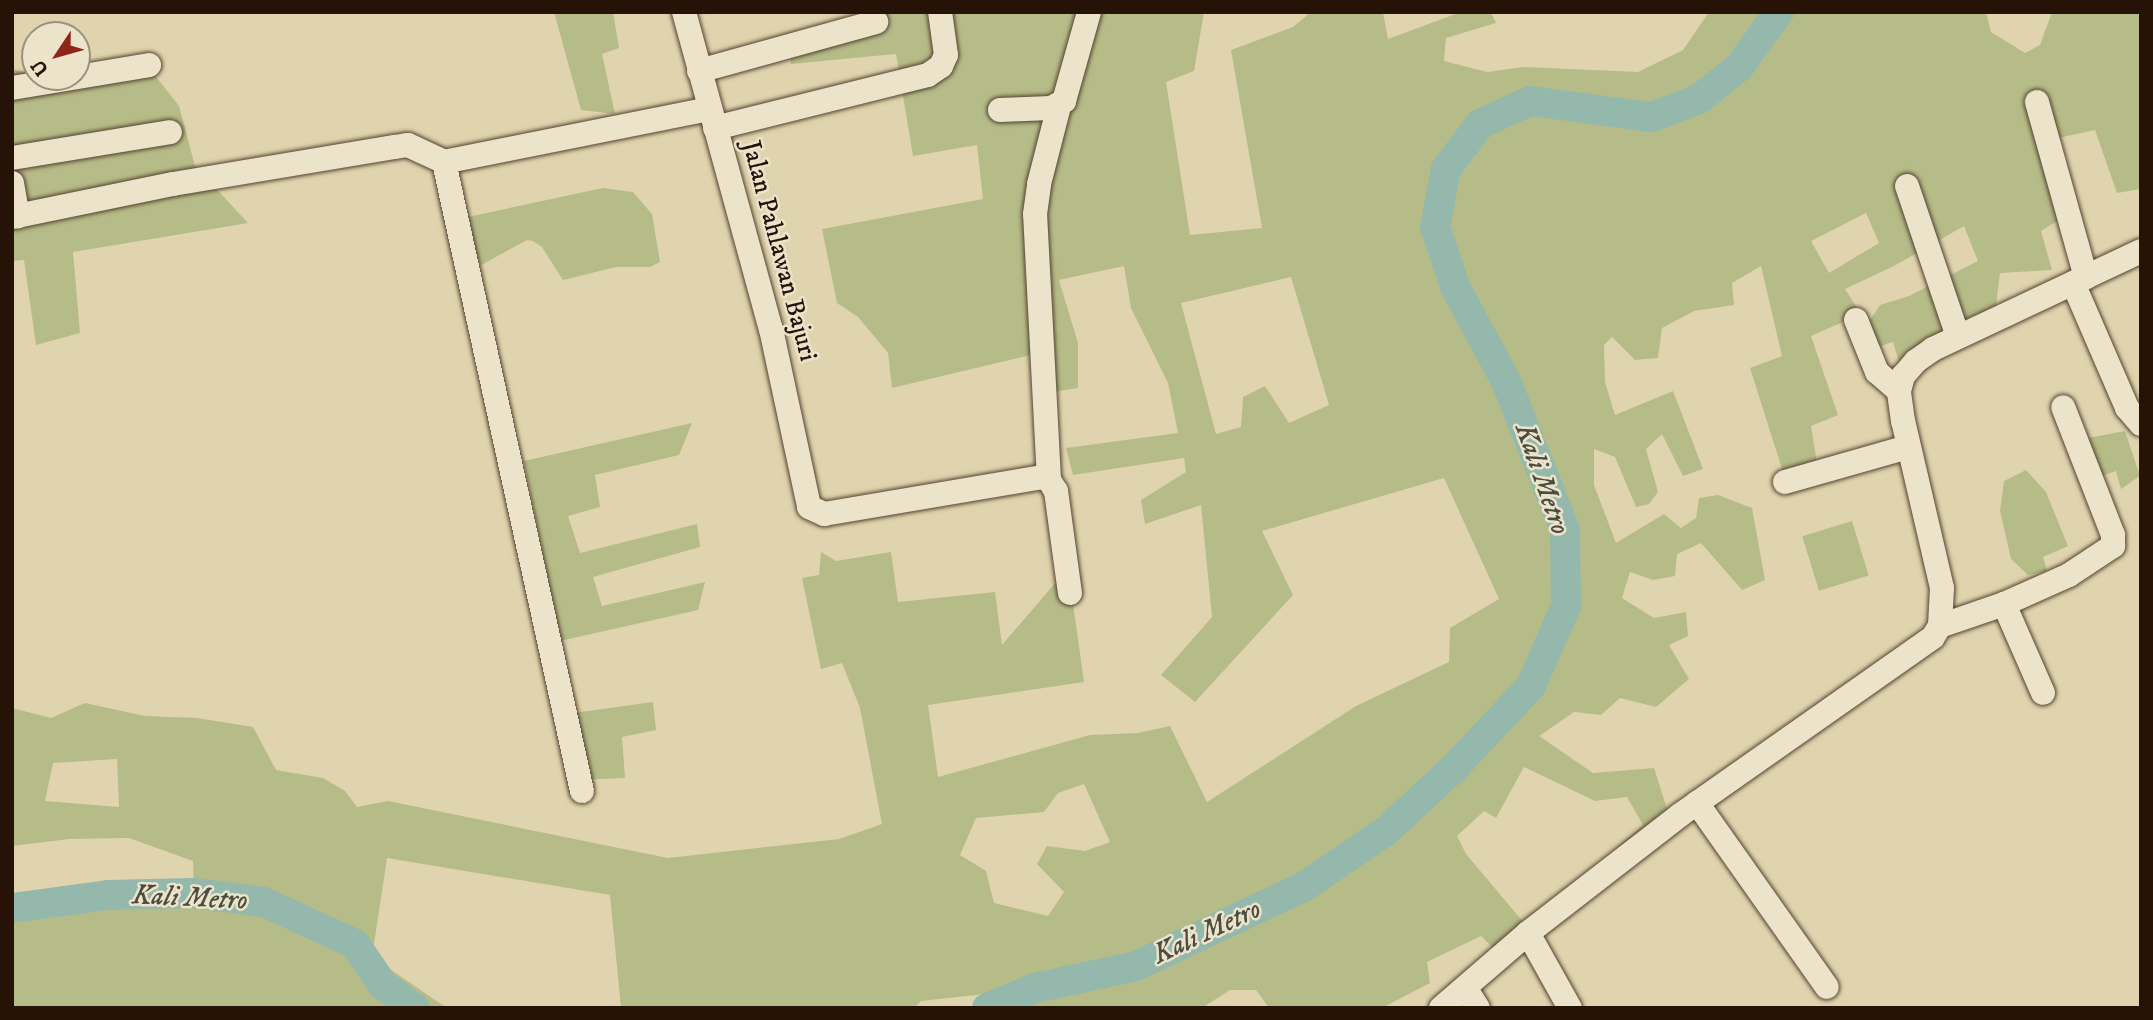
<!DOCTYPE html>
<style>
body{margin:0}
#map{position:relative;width:2153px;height:1020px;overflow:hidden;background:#e0d4ae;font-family:"IM FELL DW Pica",serif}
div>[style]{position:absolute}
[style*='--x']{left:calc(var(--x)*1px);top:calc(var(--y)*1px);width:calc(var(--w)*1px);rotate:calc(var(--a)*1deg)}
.green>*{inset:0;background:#b6bc88;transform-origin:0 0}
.river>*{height:30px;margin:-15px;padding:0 15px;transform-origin:15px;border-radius:15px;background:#94b8ac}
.roads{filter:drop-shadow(0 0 2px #544230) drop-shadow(0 0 2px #544230)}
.minor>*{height:24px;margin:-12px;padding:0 12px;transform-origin:12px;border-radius:12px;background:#ebe3ca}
span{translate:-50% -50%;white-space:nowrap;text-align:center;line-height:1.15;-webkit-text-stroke:5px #ebe3ca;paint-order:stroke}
.street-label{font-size:26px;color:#261206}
.water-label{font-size:28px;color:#4c4c40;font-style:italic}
.frame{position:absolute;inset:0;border:14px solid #261206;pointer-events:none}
.north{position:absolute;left:21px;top:21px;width:70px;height:70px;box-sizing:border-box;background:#ebe3ca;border:2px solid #9c8f7c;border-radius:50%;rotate:234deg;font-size:19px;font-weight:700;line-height:28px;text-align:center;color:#261206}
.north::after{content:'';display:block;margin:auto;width:24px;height:32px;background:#8f2418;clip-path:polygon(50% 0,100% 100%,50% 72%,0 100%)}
</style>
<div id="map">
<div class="green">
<div style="clip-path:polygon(554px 12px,613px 12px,619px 48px,602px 54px,615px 114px,581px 110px)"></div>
<div style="clip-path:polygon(evenodd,884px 12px,1204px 12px,1194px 71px,1166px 82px,1190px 235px,1262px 228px,1231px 50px,1293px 27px,1311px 12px,1383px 12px,1388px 39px,1461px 12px,1491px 12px,1496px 23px,1446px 38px,1444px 61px,1487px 72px,1523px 67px,1638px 72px,1683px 50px,1709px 12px,1986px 12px,1991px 32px,2025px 53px,2040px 45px,2052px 12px,2141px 12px,2141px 189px,2117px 193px,2095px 130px,2054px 139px,2072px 212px,2041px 231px,2052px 270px,2000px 273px,1996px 306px,1947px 327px,1944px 335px,1900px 365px,1893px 342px,1874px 348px,1866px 326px,1880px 305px,1909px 296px,1978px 261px,1964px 226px,1894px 266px,1845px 289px,1861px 314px,1811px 336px,1838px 415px,1811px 426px,1820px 483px,1790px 494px,1750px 368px,1782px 356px,1761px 266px,1732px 283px,1734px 305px,1694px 311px,1662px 328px,1658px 358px,1635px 360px,1612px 337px,1604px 345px,1605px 382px,1615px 415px,1673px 391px,1703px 469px,1683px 476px,1662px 434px,1646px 449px,1658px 492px,1649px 504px,1636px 507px,1615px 457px,1594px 449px,1594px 485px,1616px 543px,1664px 514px,1681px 528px,1696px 518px,1699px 498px,1718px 495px,1752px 508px,1765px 580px,1742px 590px,1701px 543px,1677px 554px,1675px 576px,1653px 580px,1630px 572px,1622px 598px,1654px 618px,1686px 612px,1688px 636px,1669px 645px,1689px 679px,1656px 707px,1620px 698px,1601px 715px,1574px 712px,1539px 736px,1593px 773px,1654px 768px,1675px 834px,1619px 862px,1619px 846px,1643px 825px,1627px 797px,1595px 801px,1524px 767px,1496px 818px,1484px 811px,1457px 836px,1466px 854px,1535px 936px,1503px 958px,1481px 936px,1427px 962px,1430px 983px,1382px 1008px,1269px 1008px,1256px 990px,1230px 990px,1202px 1008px,987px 1008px,1032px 989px,921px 1001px,914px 1008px,621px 1008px,610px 895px,387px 858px,372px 957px,447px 1008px,12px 1008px,12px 908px,108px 895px,194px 893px,193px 861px,129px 838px,69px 839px,12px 846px,12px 708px,51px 718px,85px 703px,145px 716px,197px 718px,253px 727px,276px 770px,323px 778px,345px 791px,357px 807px,388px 801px,668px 858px,839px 839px,882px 824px,860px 708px,842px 663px,821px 669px,802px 578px,819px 575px,821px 552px,836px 561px,891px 552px,898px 602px,995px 592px,1002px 645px,1068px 568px,1084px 682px,928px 705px,938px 777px,1090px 735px,1138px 733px,1170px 726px,1207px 802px,1356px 706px,1449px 662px,1450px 628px,1499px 599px,1444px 478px,1262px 531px,1293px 595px,1195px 702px,1161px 675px,1212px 617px,1201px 505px,1145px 524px,1141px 500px,1186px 472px,1184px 458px,1073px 475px,1066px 448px,1178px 433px,1168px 383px,1131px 308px,1124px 266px,1059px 280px,1078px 343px,1078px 388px,1046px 393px,1035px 354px,892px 388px,888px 353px,858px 317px,837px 303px,822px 229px,983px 199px,977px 145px,913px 156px,896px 54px,791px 64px,788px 45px,886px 31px,884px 12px,1866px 213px,1879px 243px,1829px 273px,1811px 241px,1866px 213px,884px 12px,1291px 277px,1329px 405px,1289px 423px,1265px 386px,1243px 397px,1241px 427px,1216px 434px,1181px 303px,1291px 277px,884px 12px,117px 759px,119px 807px,45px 801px,53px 763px,117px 759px,884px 12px,1084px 784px,1110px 842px,1085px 851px,1047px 846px,1037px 864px,1064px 892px,1048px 916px,994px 903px,986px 871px,960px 855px,976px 818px,1044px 812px,1058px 793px,1084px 784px)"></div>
<div style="clip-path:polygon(77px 60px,150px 69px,179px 106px,195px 166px,248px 223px,73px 252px,80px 333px,36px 345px,24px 260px,12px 261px,12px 69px,23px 72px,35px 68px,35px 77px,77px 77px)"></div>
<div style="clip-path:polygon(603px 188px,633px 192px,652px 214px,660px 262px,650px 267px,616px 267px,563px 280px,542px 247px,533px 241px,527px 240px,481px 265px,463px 229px,463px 218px)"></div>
<div style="clip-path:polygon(692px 423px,679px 455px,595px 475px,600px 507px,568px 516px,580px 553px,697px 524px,700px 547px,593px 577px,602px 606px,705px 582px,698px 610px,560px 641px,524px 461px)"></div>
<div style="clip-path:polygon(2125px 431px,2140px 476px,2121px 489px,2116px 471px,2095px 478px,2083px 439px)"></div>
<div style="clip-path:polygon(2026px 470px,2046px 492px,2068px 546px,2043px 557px,2047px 571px,2028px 575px,2011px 559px,2000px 511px,2004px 481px)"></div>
<div style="left:1852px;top:521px;width:57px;height:52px;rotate:73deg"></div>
<div style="clip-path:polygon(653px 702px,656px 730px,622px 737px,625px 778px,578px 780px,566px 714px)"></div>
</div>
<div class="river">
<div style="--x:12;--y:908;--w:97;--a:-7.7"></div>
<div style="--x:108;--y:895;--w:86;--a:-1.3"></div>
<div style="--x:194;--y:893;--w:71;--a:7.3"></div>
<div style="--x:264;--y:902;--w:100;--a:24.8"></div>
<div style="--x:355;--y:944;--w:50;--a:55.7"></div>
<div style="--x:383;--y:985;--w:39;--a:36"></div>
<div style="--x:987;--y:1008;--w:52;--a:-22.6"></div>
<div style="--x:1035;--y:988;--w:103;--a:-12.3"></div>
<div style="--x:1136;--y:966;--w:187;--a:-25.3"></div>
<div style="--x:1305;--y:886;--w:98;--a:-34.2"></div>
<div style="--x:1386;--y:831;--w:93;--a:-42.8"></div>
<div style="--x:1454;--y:768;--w:112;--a:-46.8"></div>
<div style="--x:1531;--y:686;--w:87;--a:-66.4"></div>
<div style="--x:1566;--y:606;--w:76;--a:-90.8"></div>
<div style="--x:1565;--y:530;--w:160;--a:-111.6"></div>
<div style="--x:1506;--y:381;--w:105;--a:-118.5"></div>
<div style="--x:1456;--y:289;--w:65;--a:-108.7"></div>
<div style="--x:1435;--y:227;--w:59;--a:-79.3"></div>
<div style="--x:1446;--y:169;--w:56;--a:-52.9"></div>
<div style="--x:1480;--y:124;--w:55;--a:-24.7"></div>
<div style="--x:1530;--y:101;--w:123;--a:7.5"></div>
<div style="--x:1652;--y:117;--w:50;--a:-21"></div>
<div style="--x:1699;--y:99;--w:51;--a:-38.7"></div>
<div style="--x:1739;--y:67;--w:68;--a:-54"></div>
</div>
<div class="roads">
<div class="minor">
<div style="--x:684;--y:12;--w:329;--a:74.7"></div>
<div style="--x:771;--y:329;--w:182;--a:77.9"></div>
<div style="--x:809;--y:507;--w:17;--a:25"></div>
<div style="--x:824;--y:514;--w:221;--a:-9.6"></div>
<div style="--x:1042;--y:477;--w:8;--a:23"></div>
<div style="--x:1049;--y:480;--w:13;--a:58"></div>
<div style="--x:1056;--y:491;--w:103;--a:82.2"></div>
<div style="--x:699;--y:71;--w:184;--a:-15.5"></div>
<div style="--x:12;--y:88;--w:139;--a:-9.5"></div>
<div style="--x:2037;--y:102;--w:182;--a:74.4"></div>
<div style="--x:1000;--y:110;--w:51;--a:-2.2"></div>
<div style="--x:1051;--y:108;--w:15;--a:-28"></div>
<div style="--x:1064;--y:101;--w:92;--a:-74.3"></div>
<div style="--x:715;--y:128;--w:219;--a:-14"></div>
<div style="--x:928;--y:75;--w:16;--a:-35"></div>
<div style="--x:941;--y:66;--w:12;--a:-66"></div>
<div style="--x:946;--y:55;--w:43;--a:-97.9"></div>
<div style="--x:12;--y:158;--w:160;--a:-9.3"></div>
<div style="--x:444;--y:162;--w:644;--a:77.63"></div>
<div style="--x:12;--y:183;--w:34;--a:80"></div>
<div style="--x:1907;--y:186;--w:159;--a:71.3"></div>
<div style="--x:12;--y:217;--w:164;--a:-11.6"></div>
<div style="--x:173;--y:184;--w:225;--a:-9.5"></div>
<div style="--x:395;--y:147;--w:13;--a:-9"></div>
<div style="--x:408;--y:145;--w:40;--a:25"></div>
<div style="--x:444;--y:162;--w:270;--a:-11.3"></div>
<div style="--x:2073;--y:283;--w:136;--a:66.6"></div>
<div style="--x:2127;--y:408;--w:21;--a:49"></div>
<div style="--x:1856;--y:320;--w:56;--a:68"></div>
<div style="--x:1877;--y:372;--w:29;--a:41"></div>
<div style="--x:1049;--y:480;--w:266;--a:-93"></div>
<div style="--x:1035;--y:214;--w:30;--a:-82"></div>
<div style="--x:1039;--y:184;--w:81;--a:-75.6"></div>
<div style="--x:1785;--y:482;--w:128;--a:-15.9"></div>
<div style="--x:2004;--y:604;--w:97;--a:66.3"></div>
<div style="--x:1940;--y:626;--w:68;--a:-19"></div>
<div style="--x:2004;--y:604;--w:71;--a:-24"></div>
<div style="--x:2069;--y:575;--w:53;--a:-33.4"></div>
<div style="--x:2113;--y:546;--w:11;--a:-90"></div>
<div style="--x:2113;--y:535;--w:137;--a:-111.3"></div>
<div style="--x:1697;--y:803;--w:225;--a:54.8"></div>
<div style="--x:1528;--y:933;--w:86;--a:60.8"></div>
<div style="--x:1466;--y:989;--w:22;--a:58"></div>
<div style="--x:1441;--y:1008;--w:115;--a:-40.8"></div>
<div style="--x:1528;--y:933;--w:192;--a:-37.8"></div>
<div style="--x:1680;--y:815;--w:309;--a:-35.1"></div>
<div style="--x:1933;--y:637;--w:13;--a:-58"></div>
<div style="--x:1940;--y:626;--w:38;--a:-87"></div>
<div style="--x:1942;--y:588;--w:171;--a:-103.1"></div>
<div style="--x:1903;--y:421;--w:30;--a:-98"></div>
<div style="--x:1899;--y:391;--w:16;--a:-75"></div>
<div style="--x:1903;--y:376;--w:20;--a:-49"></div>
<div style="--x:1916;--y:361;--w:21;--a:-35"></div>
<div style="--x:1933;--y:349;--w:230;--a:-25.2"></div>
</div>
</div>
<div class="street-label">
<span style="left:779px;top:251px;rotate:75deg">Jalan Pahlawan Bajuri</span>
</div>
<div class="water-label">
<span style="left:1542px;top:479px;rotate:71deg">Kali Metro</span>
<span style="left:190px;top:898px;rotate:3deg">Kali Metro</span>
<span style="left:1207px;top:932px;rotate:-25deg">Kali Metro</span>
</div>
<div class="frame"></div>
<div class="north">U</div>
</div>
